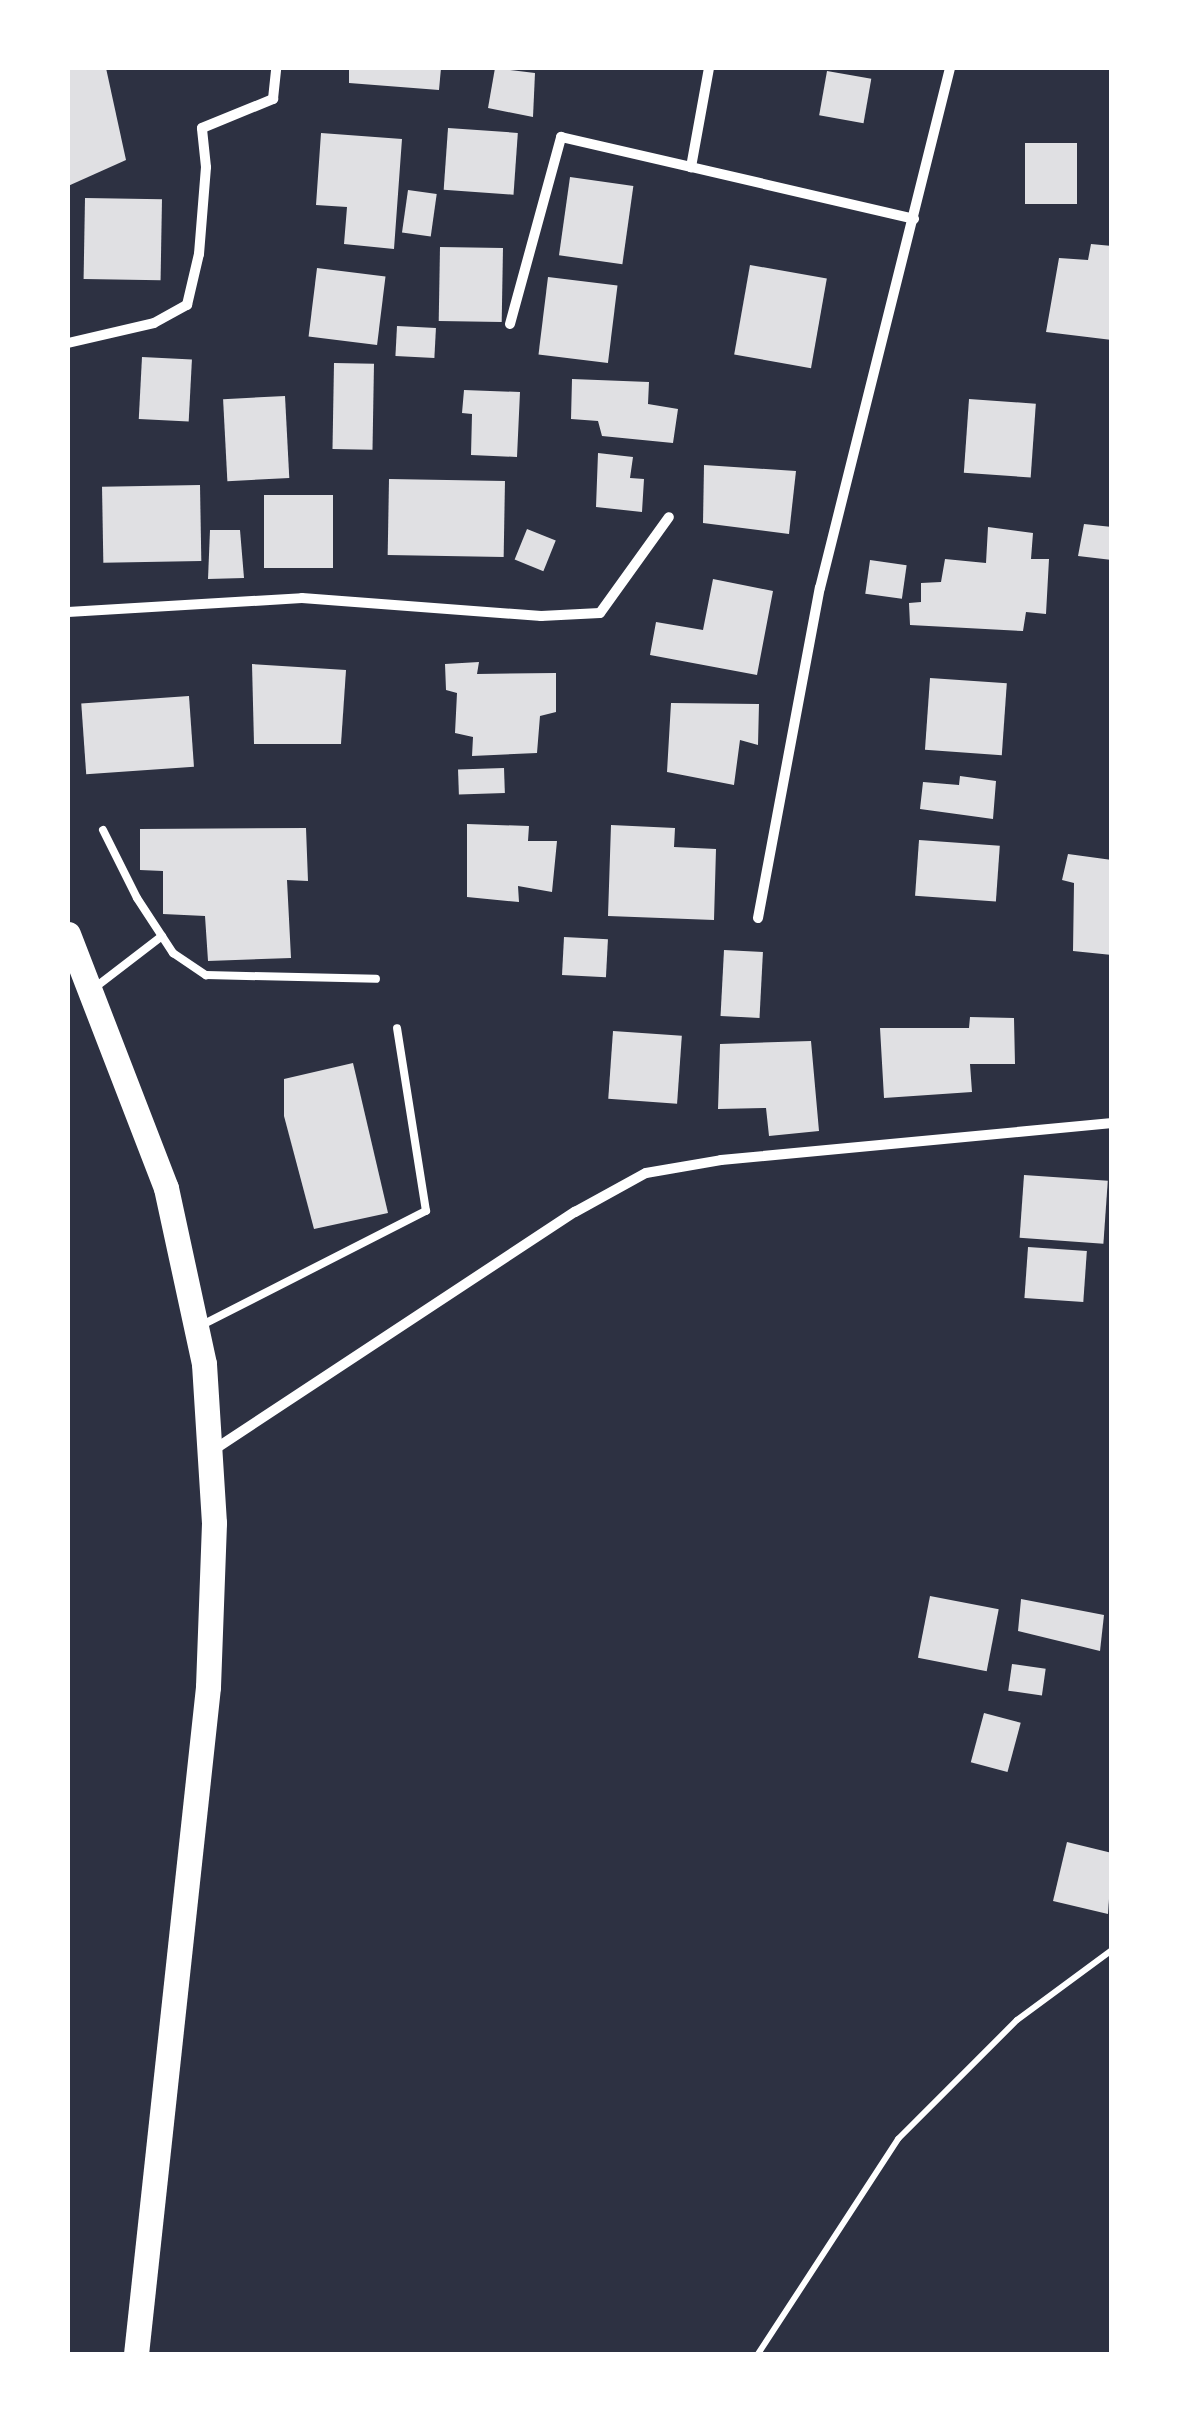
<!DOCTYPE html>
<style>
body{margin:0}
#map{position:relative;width:1179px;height:2422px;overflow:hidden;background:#2d3142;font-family:Karla,sans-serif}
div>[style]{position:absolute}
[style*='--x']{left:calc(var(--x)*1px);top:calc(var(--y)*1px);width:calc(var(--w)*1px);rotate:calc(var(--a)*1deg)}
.building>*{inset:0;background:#e0e0e3;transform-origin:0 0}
.path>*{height:6px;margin:-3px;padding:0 3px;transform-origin:3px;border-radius:3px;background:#fff}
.service>*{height:8px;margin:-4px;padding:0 4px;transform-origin:4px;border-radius:4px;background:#fff}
.minor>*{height:10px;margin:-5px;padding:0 5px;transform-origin:5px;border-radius:5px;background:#fff}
.primary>*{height:25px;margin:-12.5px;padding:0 12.5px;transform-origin:12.5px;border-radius:12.5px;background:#fff}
span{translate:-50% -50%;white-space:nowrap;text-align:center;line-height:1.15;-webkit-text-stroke:8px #fff;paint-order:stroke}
.frame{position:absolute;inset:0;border:70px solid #fff;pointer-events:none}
</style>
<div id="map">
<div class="building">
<div style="clip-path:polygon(68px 68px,106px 68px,126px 160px,68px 186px)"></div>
<div style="clip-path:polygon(349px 68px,441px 68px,439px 90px,349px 83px)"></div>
<div style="clip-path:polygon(495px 68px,535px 73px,533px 117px,488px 108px)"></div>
<div style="left:827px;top:71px;width:45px;height:45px;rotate:10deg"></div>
<div style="left:448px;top:128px;width:70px;height:62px;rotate:4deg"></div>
<div style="clip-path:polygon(321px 133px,402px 139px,394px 249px,344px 244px,347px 207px,316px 205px)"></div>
<div style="left:1025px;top:143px;width:52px;height:61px"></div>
<div style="left:570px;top:177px;width:64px;height:79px;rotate:8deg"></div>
<div style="left:408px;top:190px;width:29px;height:43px;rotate:8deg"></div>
<div style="left:85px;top:198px;width:77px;height:81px;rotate:1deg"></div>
<div style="clip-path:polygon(1091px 244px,1112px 246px,1112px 340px,1046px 332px,1059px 258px,1088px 260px)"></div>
<div style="left:440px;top:247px;width:63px;height:74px;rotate:1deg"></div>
<div style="left:750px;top:265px;width:78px;height:91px;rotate:10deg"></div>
<div style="left:317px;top:268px;width:69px;height:69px;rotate:7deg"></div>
<div style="left:548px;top:277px;width:70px;height:78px;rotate:7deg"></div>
<div style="left:397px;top:326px;width:39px;height:30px;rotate:3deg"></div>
<div style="left:142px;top:357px;width:50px;height:62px;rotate:3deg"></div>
<div style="left:334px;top:363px;width:40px;height:86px;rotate:1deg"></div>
<div style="clip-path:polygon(572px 379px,649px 382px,648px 404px,678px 409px,673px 443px,602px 436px,598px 421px,571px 419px)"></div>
<div style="clip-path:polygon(464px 390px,520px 392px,517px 457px,471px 455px,472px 414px,462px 413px)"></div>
<div style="left:285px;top:396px;width:82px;height:62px;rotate:87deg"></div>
<div style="left:969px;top:399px;width:67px;height:74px;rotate:4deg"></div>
<div style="clip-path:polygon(598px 453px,633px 457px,630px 478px,644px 479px,642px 512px,596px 507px)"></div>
<div style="clip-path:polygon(704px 465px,796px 471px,789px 534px,703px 523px)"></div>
<div style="left:389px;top:479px;width:116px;height:76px;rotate:1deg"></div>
<div style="left:200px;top:485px;width:76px;height:98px;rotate:89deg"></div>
<div style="left:264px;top:495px;width:69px;height:73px"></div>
<div style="clip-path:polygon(1084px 524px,1112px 527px,1112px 560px,1078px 556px)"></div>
<div style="clip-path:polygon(988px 527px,1033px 533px,1031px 559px,1049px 559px,1046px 614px,1026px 612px,1023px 631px,910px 625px,909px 603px,921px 602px,921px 583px,941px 582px,945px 559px,986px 563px)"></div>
<div style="left:527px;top:529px;width:31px;height:33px;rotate:22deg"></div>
<div style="clip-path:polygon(210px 530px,240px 530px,244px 578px,208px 579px)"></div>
<div style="left:870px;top:560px;width:37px;height:34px;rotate:8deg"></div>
<div style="clip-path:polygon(713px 579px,773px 591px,757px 675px,650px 655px,656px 622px,703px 630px)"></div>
<div style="clip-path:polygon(479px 662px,477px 674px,556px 673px,556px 712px,540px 716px,537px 753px,472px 756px,473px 737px,455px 733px,457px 693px,446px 690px,445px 664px)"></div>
<div style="clip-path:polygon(252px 664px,346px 670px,341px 744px,254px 744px)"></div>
<div style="left:930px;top:678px;width:77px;height:72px;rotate:4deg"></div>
<div style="left:189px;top:696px;width:71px;height:108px;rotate:86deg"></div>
<div style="clip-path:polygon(671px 703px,759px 704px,758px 745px,740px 740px,734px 785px,667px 772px)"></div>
<div style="left:504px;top:768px;width:25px;height:46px;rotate:88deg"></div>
<div style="clip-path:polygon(960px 776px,996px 781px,993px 819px,920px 809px,923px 782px,959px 785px)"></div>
<div style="clip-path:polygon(467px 824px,529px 826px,528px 841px,557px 841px,552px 892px,518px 886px,519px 902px,467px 897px)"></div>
<div style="clip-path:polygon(611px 825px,675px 828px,674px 847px,716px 849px,714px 920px,608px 916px)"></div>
<div style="clip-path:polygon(306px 828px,308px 881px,287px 880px,291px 958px,208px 961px,205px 916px,163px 914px,163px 871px,140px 870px,140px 829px)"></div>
<div style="left:919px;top:840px;width:81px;height:56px;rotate:4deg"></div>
<div style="clip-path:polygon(1068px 854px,1112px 860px,1112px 955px,1073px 951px,1074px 883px,1062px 880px)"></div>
<div style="left:564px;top:937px;width:44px;height:38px;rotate:3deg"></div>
<div style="left:724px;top:950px;width:39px;height:66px;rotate:3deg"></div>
<div style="clip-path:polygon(970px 1017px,1014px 1018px,1015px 1064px,970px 1064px,972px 1092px,884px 1098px,880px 1028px,969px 1028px)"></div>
<div style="left:613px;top:1031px;width:69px;height:68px;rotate:4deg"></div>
<div style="clip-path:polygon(811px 1041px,819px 1131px,769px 1136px,766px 1108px,718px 1109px,720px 1044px)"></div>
<div style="clip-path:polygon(353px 1063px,388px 1213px,314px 1229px,284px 1116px,284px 1079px)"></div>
<div style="left:1024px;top:1175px;width:84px;height:63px;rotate:4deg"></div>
<div style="left:1028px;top:1247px;width:59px;height:51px;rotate:4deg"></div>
<div style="left:930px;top:1596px;width:70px;height:63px;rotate:11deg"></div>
<div style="clip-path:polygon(1021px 1599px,1104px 1615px,1100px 1651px,1018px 1631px)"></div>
<div style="left:1012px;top:1664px;width:34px;height:27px;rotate:8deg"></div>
<div style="left:984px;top:1713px;width:38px;height:51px;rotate:15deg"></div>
<div style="clip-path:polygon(1067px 1842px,1112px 1853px,1108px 1914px,1053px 1901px)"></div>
</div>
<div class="path">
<div style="--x:758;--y:2354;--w:257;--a:-56.9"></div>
<div style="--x:898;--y:2139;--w:168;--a:-45"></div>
<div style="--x:1017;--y:2020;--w:118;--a:-36.4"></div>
</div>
<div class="service">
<div style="--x:103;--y:830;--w:76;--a:63.4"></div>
<div style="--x:137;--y:898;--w:66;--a:56.8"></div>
<div style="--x:173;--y:953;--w:40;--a:34"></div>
<div style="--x:206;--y:975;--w:170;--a:1.3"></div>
<div style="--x:93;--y:989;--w:87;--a:-37.5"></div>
<div style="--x:198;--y:1327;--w:256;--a:-27"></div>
<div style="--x:426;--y:1211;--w:185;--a:-99"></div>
</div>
<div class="minor">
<div style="--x:709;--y:68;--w:101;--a:100.3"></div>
<div style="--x:691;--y:167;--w:229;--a:13.1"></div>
<div style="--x:510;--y:324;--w:194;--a:-74.7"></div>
<div style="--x:561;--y:137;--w:133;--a:13"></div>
<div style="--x:68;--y:343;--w:88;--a:-13.1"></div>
<div style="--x:154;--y:323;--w:38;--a:-29"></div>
<div style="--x:187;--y:305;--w:52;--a:-76.8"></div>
<div style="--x:199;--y:254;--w:87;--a:-85.4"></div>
<div style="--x:206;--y:167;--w:39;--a:-96"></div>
<div style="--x:202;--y:128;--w:77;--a:-22.2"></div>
<div style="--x:273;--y:99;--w:31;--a:-84"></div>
<div style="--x:68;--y:612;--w:234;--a:-3.4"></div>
<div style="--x:302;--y:598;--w:240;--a:4.3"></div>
<div style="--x:541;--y:616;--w:59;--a:-2.9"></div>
<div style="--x:600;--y:613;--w:118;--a:-54.3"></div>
<div style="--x:758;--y:918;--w:336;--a:-79.4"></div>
<div style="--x:820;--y:588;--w:536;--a:-75.96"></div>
<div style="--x:212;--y:1451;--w:435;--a:-33.4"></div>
<div style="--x:575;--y:1212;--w:81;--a:-28.8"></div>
<div style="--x:646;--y:1173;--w:76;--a:-9.8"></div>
<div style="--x:721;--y:1160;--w:393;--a:-5.4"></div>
</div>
<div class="primary">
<div style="--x:68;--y:934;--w:272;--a:68.9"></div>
<div style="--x:166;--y:1188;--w:180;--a:77.8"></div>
<div style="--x:204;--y:1364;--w:159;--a:86.4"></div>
<div style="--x:214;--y:1523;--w:164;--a:92.1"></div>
<div style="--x:208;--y:1687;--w:671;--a:96.16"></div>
</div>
<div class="frame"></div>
</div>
